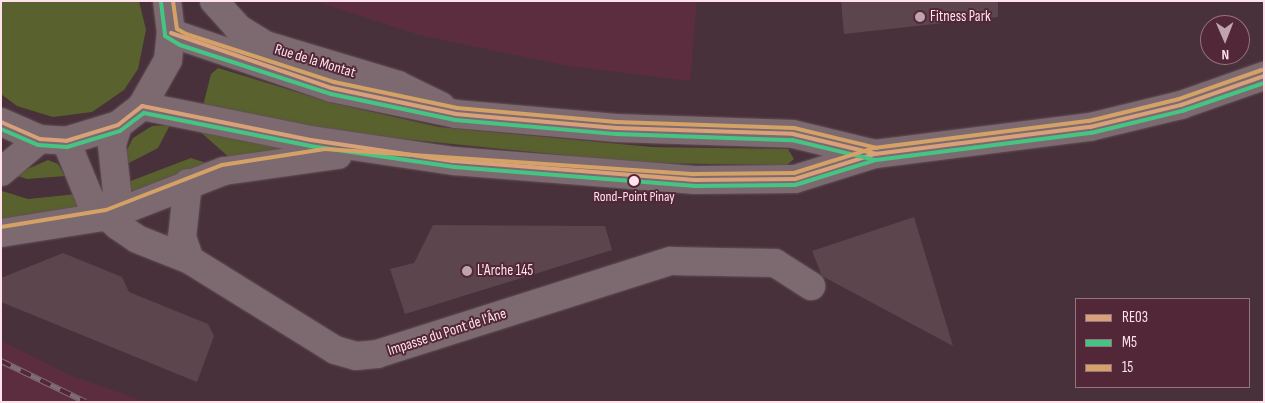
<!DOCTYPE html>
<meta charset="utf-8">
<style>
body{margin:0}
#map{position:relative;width:1265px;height:403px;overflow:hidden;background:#48313a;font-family:"Sofia Sans Condensed",sans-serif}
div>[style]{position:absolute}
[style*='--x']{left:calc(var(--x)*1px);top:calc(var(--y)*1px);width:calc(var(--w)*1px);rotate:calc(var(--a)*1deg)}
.built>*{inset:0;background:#5c2d3e}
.green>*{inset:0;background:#59612e}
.building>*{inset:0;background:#5d454e}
.roads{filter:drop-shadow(0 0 1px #634f56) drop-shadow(0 0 1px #634f56)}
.street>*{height:28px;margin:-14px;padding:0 14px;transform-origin:14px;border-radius:14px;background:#7c6a70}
.secondary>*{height:28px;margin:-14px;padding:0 14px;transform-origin:14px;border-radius:14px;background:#7c6a70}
.rail>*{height:5.5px;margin-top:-2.75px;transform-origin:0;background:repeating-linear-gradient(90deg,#522737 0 11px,#7f6d74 0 22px);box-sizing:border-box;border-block:1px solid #7f6d74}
.bus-1>*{height:4px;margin:-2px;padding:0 2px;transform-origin:2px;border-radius:2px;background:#d9a179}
.bus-2>*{height:4px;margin:-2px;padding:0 2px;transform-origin:2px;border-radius:2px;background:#46c484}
.bus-3>*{height:4px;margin:-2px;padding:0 2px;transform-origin:2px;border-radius:2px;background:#d4a166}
.dots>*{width:14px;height:14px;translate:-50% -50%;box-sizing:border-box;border:2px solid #522737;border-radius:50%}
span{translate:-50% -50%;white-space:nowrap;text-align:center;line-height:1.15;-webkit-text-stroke:4px #522737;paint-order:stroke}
.bus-label{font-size:14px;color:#ffe2eb}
.poi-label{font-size:15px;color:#ffe2eb}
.left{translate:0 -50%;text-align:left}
.street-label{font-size:15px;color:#ffe2eb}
.frame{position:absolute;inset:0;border:2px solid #ffe2eb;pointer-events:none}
.legend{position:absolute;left:1075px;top:298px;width:175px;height:90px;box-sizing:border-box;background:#522737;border:1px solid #97727f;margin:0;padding:6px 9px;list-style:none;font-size:15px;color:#ffe2eb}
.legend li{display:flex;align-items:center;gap:10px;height:25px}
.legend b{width:25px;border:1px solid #97727f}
.north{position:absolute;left:1200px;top:15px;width:50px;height:50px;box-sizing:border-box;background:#522737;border:1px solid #97727f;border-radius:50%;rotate:179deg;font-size:14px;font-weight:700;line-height:20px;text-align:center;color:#ffe2eb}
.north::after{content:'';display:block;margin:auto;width:18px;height:22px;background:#bfa4ad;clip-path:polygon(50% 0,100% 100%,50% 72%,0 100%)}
</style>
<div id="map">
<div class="built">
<div style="clip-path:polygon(315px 1px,697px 1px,690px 81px,568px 66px,419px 35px)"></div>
<div style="clip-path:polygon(1px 341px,69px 375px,146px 402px,1px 402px)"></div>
</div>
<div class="green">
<div style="clip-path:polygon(1px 1px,139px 1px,146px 30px,138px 69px,124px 90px,92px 112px,53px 117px,17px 106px,1px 94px)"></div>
<div style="clip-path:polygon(218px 68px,333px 103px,439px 127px,652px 147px,788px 149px,794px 159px,787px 165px,641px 163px,343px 133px,203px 106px,211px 74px)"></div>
<div style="clip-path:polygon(170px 125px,158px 148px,125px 165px,124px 156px,133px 138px,152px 126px)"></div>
<div style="clip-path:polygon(196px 128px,293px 146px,231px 159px)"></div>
<div style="clip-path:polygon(191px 158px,209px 164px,134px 192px,130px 187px,128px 182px)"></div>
<div style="clip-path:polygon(48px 160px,58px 164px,65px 176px,27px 179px,14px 175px)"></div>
<div style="clip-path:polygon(2px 191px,28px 199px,77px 194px,80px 209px,1px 226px)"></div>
</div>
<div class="building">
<div style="clip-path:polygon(841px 1px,998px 1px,998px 17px,844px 34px)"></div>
<div style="clip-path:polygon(914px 217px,953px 346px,822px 276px,812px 251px)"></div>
<div style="clip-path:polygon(433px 225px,605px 226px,612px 250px,405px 314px,390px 269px,414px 263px)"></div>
<div style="clip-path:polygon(63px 253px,122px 277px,129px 292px,208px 324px,214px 336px,197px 382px,1px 302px,1px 278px)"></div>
</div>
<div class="roads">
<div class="street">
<div style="--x:214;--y:1;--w:36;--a:48"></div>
<div style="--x:238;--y:28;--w:32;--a:32"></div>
<div style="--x:265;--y:45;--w:139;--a:16.7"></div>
<div style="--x:398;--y:85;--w:48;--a:26"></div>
<div style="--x:66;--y:141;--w:68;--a:67.6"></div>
<div style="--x:92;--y:204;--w:34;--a:40"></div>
<div style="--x:118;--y:226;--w:23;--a:34"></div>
<div style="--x:137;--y:239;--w:57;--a:21.6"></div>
<div style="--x:190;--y:260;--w:171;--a:31.8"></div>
<div style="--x:335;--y:350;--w:22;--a:16"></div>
<div style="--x:356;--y:356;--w:21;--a:-5"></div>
<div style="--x:377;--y:354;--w:308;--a:-17.6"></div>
<div style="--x:671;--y:261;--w:104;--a:1.1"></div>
<div style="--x:775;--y:263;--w:43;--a:32.6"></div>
<div style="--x:188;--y:183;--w:54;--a:96.3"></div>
<div style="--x:182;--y:237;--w:24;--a:71"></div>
<div style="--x:108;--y:216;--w:26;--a:-69"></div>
<div style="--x:117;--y:192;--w:47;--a:-96.1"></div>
<div style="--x:112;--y:145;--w:21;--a:-73"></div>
</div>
<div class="secondary">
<div style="--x:171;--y:33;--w:170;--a:18.9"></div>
<div style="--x:332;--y:88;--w:127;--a:11.8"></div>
<div style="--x:456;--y:114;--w:161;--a:5"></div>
<div style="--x:616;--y:128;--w:177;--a:1.9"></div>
<div style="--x:793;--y:134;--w:84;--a:13.7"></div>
<div style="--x:142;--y:106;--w:172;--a:11.4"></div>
<div style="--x:311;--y:140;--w:145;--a:8.4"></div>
<div style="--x:454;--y:161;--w:242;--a:4.5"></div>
<div style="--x:695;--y:180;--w:100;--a:-0.6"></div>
<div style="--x:795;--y:179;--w:84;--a:-17.4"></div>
<div style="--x:875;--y:154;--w:217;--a:-7.2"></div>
<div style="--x:1090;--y:127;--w:94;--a:-13.6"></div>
<div style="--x:1181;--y:105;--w:88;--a:-19.3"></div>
<div style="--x:1;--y:122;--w:43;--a:23.6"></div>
<div style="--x:40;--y:139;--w:26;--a:4"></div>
<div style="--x:66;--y:141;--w:54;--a:-17.1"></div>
<div style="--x:118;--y:125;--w:31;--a:-38"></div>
<div style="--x:142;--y:106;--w:53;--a:-60.5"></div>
<div style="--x:168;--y:60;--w:27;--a:-84"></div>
<div style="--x:171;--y:33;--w:32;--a:-97"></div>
<div style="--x:1;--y:172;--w:51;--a:-40.2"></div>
<div style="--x:1;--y:233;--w:108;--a:-9"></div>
<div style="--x:108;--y:216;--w:124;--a:-21.2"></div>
<div style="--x:224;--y:171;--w:115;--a:-8"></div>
</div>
</div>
<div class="rail">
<div style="--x:1;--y:361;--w:94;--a:25.8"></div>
</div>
<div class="bus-1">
<div style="--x:171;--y:33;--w:170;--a:18.9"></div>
<div style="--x:332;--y:88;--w:127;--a:11.8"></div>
<div style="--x:456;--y:114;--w:161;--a:5"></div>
<div style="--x:616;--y:128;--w:177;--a:1.9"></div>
<div style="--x:793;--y:134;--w:85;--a:13.5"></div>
<div style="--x:142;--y:106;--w:172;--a:11.4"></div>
<div style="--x:311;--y:140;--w:145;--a:8.4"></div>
<div style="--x:454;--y:161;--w:242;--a:4.5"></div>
<div style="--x:695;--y:180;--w:100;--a:-0.6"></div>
<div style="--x:795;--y:179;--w:84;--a:-17.4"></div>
<div style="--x:875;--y:154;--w:217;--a:-7.2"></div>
<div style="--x:1090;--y:127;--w:94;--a:-13.6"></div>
<div style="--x:1181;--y:105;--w:88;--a:-19.3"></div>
<div style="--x:1;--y:122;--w:43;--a:23.6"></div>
<div style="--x:40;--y:139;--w:26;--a:4"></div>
<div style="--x:66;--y:141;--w:54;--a:-17.1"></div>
<div style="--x:118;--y:125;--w:31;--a:-38"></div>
</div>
<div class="bus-2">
<div style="--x:161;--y:2;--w:34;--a:83"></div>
<div style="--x:165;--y:36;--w:17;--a:31"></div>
<div style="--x:180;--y:45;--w:159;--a:18"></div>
<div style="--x:331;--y:94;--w:127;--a:11.8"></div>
<div style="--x:455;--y:120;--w:162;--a:5"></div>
<div style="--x:616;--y:134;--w:176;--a:2"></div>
<div style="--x:792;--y:140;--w:85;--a:13.5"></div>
<div style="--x:1;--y:129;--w:40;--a:23.4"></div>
<div style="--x:38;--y:145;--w:29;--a:4"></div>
<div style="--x:67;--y:147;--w:55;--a:-16.8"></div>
<div style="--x:120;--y:131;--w:30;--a:-37"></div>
<div style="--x:144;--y:113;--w:169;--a:11.2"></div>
<div style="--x:310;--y:146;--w:146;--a:8.3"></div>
<div style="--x:454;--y:167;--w:242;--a:4.5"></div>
<div style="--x:695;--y:186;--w:100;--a:-0.6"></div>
<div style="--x:795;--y:185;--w:85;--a:-17.2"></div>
<div style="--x:876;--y:160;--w:217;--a:-7.2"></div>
<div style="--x:1091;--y:133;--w:94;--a:-13.6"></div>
<div style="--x:1182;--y:111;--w:87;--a:-18.9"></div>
</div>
<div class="bus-3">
<div style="--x:173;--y:1;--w:28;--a:82"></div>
<div style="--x:177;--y:29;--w:10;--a:29"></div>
<div style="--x:186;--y:34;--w:156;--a:18"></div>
<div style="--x:334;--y:82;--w:126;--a:11.9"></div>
<div style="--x:457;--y:108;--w:160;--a:5"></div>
<div style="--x:616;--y:122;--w:178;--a:1.9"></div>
<div style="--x:794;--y:128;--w:85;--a:13.5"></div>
<div style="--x:1;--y:227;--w:106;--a:-9.2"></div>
<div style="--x:106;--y:210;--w:124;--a:-21.2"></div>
<div style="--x:222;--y:165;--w:104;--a:-8.8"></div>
<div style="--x:325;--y:149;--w:371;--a:3.9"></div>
<div style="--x:695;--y:174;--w:99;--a:-0.6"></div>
<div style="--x:794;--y:173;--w:84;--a:-17.4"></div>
<div style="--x:874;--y:148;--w:217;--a:-7.2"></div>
<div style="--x:1089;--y:121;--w:93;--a:-13.7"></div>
<div style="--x:1179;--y:99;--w:88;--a:-19.3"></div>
</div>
<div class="dots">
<div style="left:920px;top:17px;background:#bfa4ad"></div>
<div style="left:634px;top:181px;background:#ffe2eb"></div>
<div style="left:467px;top:271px;background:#bfa4ad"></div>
</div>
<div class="bus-label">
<span style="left:634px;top:197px">Rond-Point Pinay</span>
</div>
<div class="poi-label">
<span class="left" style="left:930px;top:17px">Fitness Park</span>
<span class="left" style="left:477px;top:271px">L'Arche 145</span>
</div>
<div class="street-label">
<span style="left:315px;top:61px;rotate:17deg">Rue de la Montat</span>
<span style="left:447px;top:332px;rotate:-18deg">Impasse du Pont de l'Âne</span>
</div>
<div class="frame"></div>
<ul class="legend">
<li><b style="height:6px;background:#d9a179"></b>RE03</li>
<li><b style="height:6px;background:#46c484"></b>M5</li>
<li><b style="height:6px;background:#d4a166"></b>15</li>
</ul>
<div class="north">N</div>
</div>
